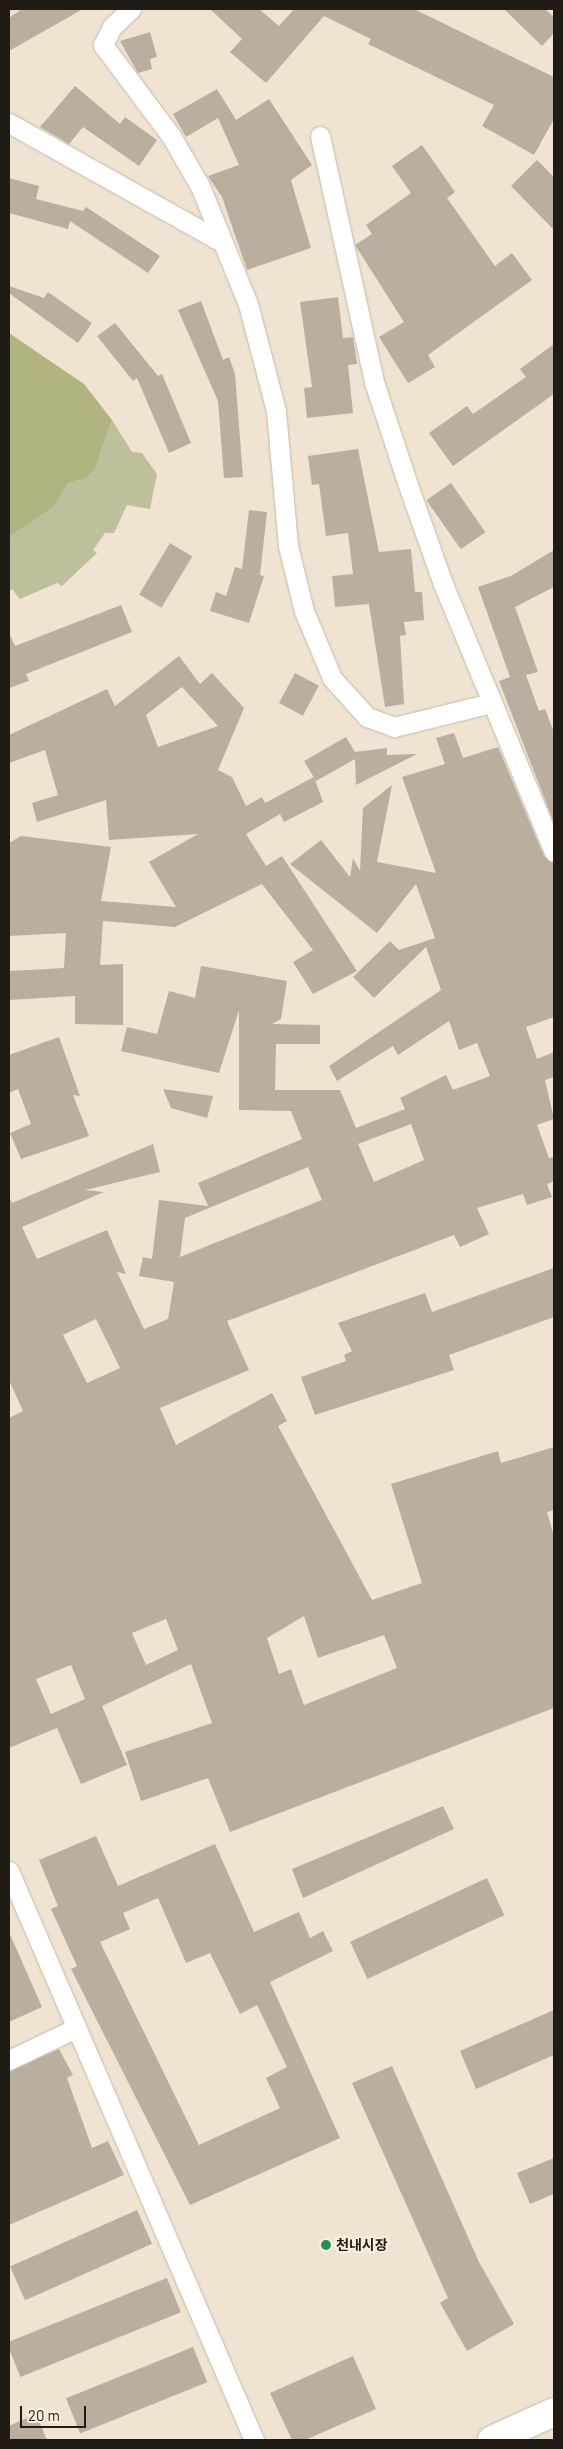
<!DOCTYPE html>
<meta charset="utf-8">
<style>
body{margin:0}
#map{position:relative;width:563px;height:2449px;overflow:hidden;background:#f0e3d2;font-family:Barlow,"Noto Sans KR",sans-serif}
div>[style]{position:absolute}
[style*='--x']{left:calc(var(--x)*1px);top:calc(var(--y)*1px);width:calc(var(--w)*1px);rotate:calc(var(--a)*1deg)}
.green>*{inset:0;background:#bdc09b}
.forest>*{inset:0;background:#b1b480}
.building>*{inset:0;background:#baae9e;transform-origin:0 0}
.roads{filter:drop-shadow(0 0 1px #c6b9aa) drop-shadow(0 0 1px #c6b9aa)}
.street>*{height:19px;margin:-9.5px;padding:0 9.5px;transform-origin:9.5px;border-radius:9.5px;background:#fff}
.primary>*{height:28px;margin:-14px;padding:0 14px;transform-origin:14px;border-radius:14px;background:#fff}
.dots>*{width:14px;height:14px;translate:-50% -50%;box-sizing:border-box;border:2px solid #fdf0df;border-radius:50%}
span{translate:-50% -50%;white-space:nowrap;text-align:center;line-height:1.15;-webkit-text-stroke:4.5px #fdf0df;paint-order:stroke}
.poi-label{font-size:14px;color:#201b15;font-weight:700}
.left{translate:0 -50%;text-align:left}
.frame{position:absolute;inset:0;border:10px solid #201b15;pointer-events:none}
.scale{position:absolute;left:20px;top:2406px;width:66px;height:22px;box-sizing:border-box;border:2px solid #201b15;border-top:0;padding-left:6px;font-size:15px;line-height:18px;white-space:nowrap;color:#201b15;-webkit-text-stroke:4px #fdf0df;paint-order:stroke}
</style>
<div id="map">
<div class="green">
<div style="clip-path:polygon(112px 420px,132px 452px,142px 453px,157px 474px,150px 509px,127px 505px,114px 533px,105px 533px,93px 550px,97px 553px,62px 586px,57px 583px,20px 599px,12px 589px,9px 591px,9px 537px,54px 507px,68px 483px,84px 479px,100px 455px)"></div>
</div>
<div class="forest">
<div style="clip-path:polygon(9px 333px,84px 384px,112px 420px,95px 469px,84px 479px,68px 483px,54px 507px,9px 537px)"></div>
</div>
<div class="building">
<div style="clip-path:polygon(22px 9px,83px 9px,9px 51px,9px 18px)"></div>
<div style="clip-path:polygon(210px 9px,259px 9px,279px 26px,294px 9px,414px 9px,554px 77px,554px 119px,534px 155px,482px 126px,494px 105px,368px 44px,371px 39px,324px 16px,266px 83px,230px 52px,242px 39px)"></div>
<div style="clip-path:polygon(504px 9px,545px 9px,554px 17px,554px 33px,542px 46px)"></div>
<div style="clip-path:polygon(150px 32px,157px 57px,150px 59px,152px 69px,138px 73px,120px 41px)"></div>
<div style="clip-path:polygon(75px 86px,120px 124px,125px 117px,157px 140px,139px 166px,83px 127px,69px 144px,40px 127px)"></div>
<div style="clip-path:polygon(217px 89px,236px 120px,269px 99px,312px 165px,291px 180px,311px 248px,247px 270px,222px 197px,208px 176px,239px 165px,218px 118px,186px 137px,173px 114px)"></div>
<div style="clip-path:polygon(422px 145px,455px 192px,447px 198px,495px 266px,512px 253px,532px 280px,428px 355px,435px 367px,408px 383px,379px 337px,404px 322px,355px 245px,372px 234px,366px 225px,411px 193px,392px 166px)"></div>
<div style="clip-path:polygon(537px 160px,554px 177px,554px 230px,511px 186px)"></div>
<div style="clip-path:polygon(9px 178px,39px 186px,36px 199px,83px 211px,86px 207px,160px 256px,148px 273px,70px 221px,68px 229px,9px 213px)"></div>
<div style="clip-path:polygon(9px 286px,44px 298px,48px 292px,92px 323px,78px 343px,9px 293px)"></div>
<div style="clip-path:polygon(338px 297px,343px 338px,353px 337px,357px 364px,348px 365px,353px 413px,307px 418px,304px 388px,312px 387px,300px 302px)"></div>
<div style="clip-path:polygon(201px 301px,223px 360px,229px 357px,235px 374px,243px 477px,224px 478px,218px 401px,178px 310px)"></div>
<div style="clip-path:polygon(115px 323px,158px 376px,162px 374px,191px 443px,169px 453px,137px 378px,133px 381px,97px 336px)"></div>
<div style="clip-path:polygon(554px 344px,554px 394px,453px 466px,429px 433px,467px 406px,473px 414px,526px 377px,520px 369px)"></div>
<div style="clip-path:polygon(358px 449px,379px 552px,411px 549px,415px 592px,422px 592px,424px 620px,404px 622px,406px 635px,400px 636px,404px 704px,385px 707px,369px 604px,335px 607px,332px 576px,353px 574px,348px 533px,326px 536px,319px 484px,312px 485px,308px 456px)"></div>
<div style="left:451px;top:483px;width:60px;height:30px;rotate:55deg"></div>
<div style="clip-path:polygon(249px 510px,267px 512px,260px 575px,264px 576px,249px 623px,210px 611px,216px 592px,226px 596px,235px 567px,242px 569px)"></div>
<div style="left:170px;top:543px;width:26px;height:60px;rotate:31deg"></div>
<div style="clip-path:polygon(554px 550px,554px 587px,515px 607px,538px 672px,526px 675px,539px 711px,545px 709px,554px 732px,554px 823px,499px 681px,510px 677px,478px 587px,511px 576px)"></div>
<div style="clip-path:polygon(121px 605px,132px 632px,26px 674px,29px 681px,9px 688px,9px 633px,15px 646px)"></div>
<div style="clip-path:polygon(evenodd,179px 656px,200px 684px,212px 673px,244px 708px,218px 770px,232px 777px,246px 806px,262px 797px,265px 803px,314px 777px,323px 802px,284px 822px,280px 814px,246px 834px,266px 866px,282px 856px,357px 971px,313px 994px,293px 962px,313px 950px,262px 884px,175px 927px,103px 921px,100px 965px,123px 964px,123px 1025px,75px 1024px,75px 996px,9px 1000px,9px 971px,64px 968px,66px 933px,9px 936px,9px 843px,21px 836px,111px 847px,101px 901px,176px 907px,149px 862px,198px 834px,109px 840px,106px 800px,37px 822px,32px 803px,58px 795px,45px 750px,9px 763px,9px 735px,107px 689px,115px 706px,179px 656px,182px 687px,218px 726px,158px 747px,146px 715px,182px 687px)"></div>
<div style="left:295px;top:673px;width:27px;height:34px;rotate:28deg"></div>
<div style="clip-path:polygon(evenodd,454px 733px,463px 758px,498px 747px,544px 856px,554px 863px,554px 1017px,526px 1027px,537px 1059px,554px 1052px,554px 1077px,545px 1080px,554px 1119px,537px 1125px,549px 1158px,554px 1157px,554px 1181px,547px 1184px,552px 1197px,527px 1205px,523px 1194px,477px 1208px,489px 1234px,460px 1247px,454px 1235px,227px 1321px,249px 1370px,160px 1408px,176px 1445px,272px 1393px,287px 1421px,278px 1426px,372px 1600px,422px 1583px,391px 1484px,498px 1451px,501px 1463px,554px 1447px,554px 1510px,547px 1512px,554px 1536px,554px 1708px,230px 1832px,208px 1778px,141px 1801px,125px 1752px,212px 1723px,191px 1664px,102px 1706px,127px 1765px,81px 1784px,57px 1728px,9px 1748px,9px 1418px,23px 1411px,9px 1380px,9px 1196px,12px 1203px,153px 1144px,160px 1172px,85px 1190px,104px 1192px,22px 1227px,37px 1259px,107px 1230px,126px 1274px,117px 1272px,144px 1329px,168px 1319px,174px 1282px,139px 1276px,143px 1257px,152px 1259px,159px 1200px,208px 1206px,198px 1183px,302px 1139px,291px 1111px,239px 1110px,239px 1010px,219px 1073px,121px 1051px,127px 1027px,157px 1034px,169px 991px,195px 998px,201px 966px,287px 981px,281px 1019px,272px 1024px,320px 1025px,320px 1044px,276px 1044px,275px 1090px,340px 1090px,356px 1128px,405px 1109px,400px 1098px,446px 1075px,453px 1090px,490px 1076px,477px 1043px,459px 1050px,449px 1021px,398px 1055px,393px 1046px,337px 1081px,329px 1066px,441px 990px,426px 947px,374px 998px,353px 977px,390px 941px,399px 950px,435px 938px,416px 884px,377px 933px,290px 864px,321px 840px,350px 877px,353px 858px,360px 871px,363px 808px,392px 785px,377px 862px,436px 873px,402px 777px,445px 764px,436px 738px,454px 733px,411px 1124px,424px 1160px,374px 1182px,358px 1144px,411px 1124px,454px 733px,308px 1167px,322px 1200px,180px 1257px,185px 1218px,308px 1167px,454px 733px,96px 1319px,120px 1368px,87px 1383px,63px 1335px,96px 1319px,454px 733px,304px 1616px,318px 1658px,384px 1635px,397px 1668px,304px 1705px,291px 1669px,279px 1674px,267px 1638px,304px 1616px,454px 733px,166px 1619px,178px 1650px,146px 1665px,132px 1633px,166px 1619px,454px 733px,71px 1665px,85px 1699px,51px 1714px,36px 1679px,71px 1665px)"></div>
<div style="clip-path:polygon(346px 737px,355px 752px,387px 748px,387px 755px,417px 754px,356px 785px,355px 759px,316px 781px,304px 761px)"></div>
<div style="clip-path:polygon(59px 1037px,80px 1096px,73px 1095px,89px 1136px,21px 1159px,10px 1133px,31px 1124px,18px 1089px,9px 1093px,9px 1055px)"></div>
<div style="clip-path:polygon(163px 1089px,213px 1096px,207px 1118px,171px 1108px)"></div>
<div style="clip-path:polygon(554px 1268px,554px 1317px,449px 1355px,454px 1370px,315px 1415px,301px 1377px,346px 1361px,344px 1355px,352px 1351px,338px 1323px,425px 1293px,432px 1312px)"></div>
<div style="clip-path:polygon(443px 1806px,454px 1829px,303px 1898px,292px 1869px)"></div>
<div style="clip-path:polygon(evenodd,96px 1836px,118px 1886px,215px 1844px,254px 1932px,299px 1912px,310px 1938px,323px 1931px,333px 1951px,270px 1982px,340px 2138px,190px 2205px,71px 1969px,77px 1966px,51px 1909px,58px 1906px,39px 1860px,96px 1836px,158px 1898px,186px 1963px,210px 1953px,240px 2014px,257px 2005px,287px 2067px,266px 2078px,280px 2108px,199px 2145px,100px 1942px,130px 1929px,123px 1913px,158px 1898px)"></div>
<div style="left:487px;top:1878px;width:41px;height:151px;rotate:65deg"></div>
<div style="clip-path:polygon(9px 1932px,42px 2007px,9px 2022px)"></div>
<div style="clip-path:polygon(554px 2010px,554px 2055px,476px 2089px,460px 2051px)"></div>
<div style="clip-path:polygon(59px 2049px,73px 2075px,67px 2078px,92px 2148px,108px 2141px,124px 2175px,9px 2225px,9px 2072px)"></div>
<div style="clip-path:polygon(392px 2066px,479px 2262px,514px 2324px,467px 2351px,440px 2303px,448px 2298px,352px 2083px)"></div>
<div style="clip-path:polygon(554px 2158px,554px 2194px,530px 2204px,517px 2173px)"></div>
<div style="left:137px;top:2210px;width:37px;height:139px;rotate:66deg"></div>
<div style="left:167px;top:2278px;width:37px;height:173px;rotate:68deg"></div>
<div style="left:193px;top:2347px;width:38px;height:137px;rotate:68deg"></div>
<div style="clip-path:polygon(353px 2356px,376px 2409px,305px 2440px,292px 2440px,270px 2393px)"></div>
<div style="clip-path:polygon(36px 2414px,47px 2440px,9px 2440px,9px 2426px)"></div>
</div>
<div class="roads">
<div class="street">
<div style="--x:131;--y:9;--w:26;--a:137"></div>
<div style="--x:112;--y:27;--w:20;--a:117"></div>
<div style="--x:103;--y:45;--w:114;--a:53.2"></div>
<div style="--x:171;--y:136;--w:58;--a:59.9"></div>
<div style="--x:200;--y:186;--w:127;--a:67.9"></div>
<div style="--x:248;--y:304;--w:111;--a:75.3"></div>
<div style="--x:276;--y:411;--w:136;--a:84.9"></div>
<div style="--x:288;--y:546;--w:67;--a:76.2"></div>
<div style="--x:304;--y:611;--w:73;--a:67.3"></div>
<div style="--x:332;--y:678;--w:52;--a:48.1"></div>
<div style="--x:367;--y:717;--w:29;--a:20"></div>
<div style="--x:394;--y:727;--w:100;--a:-13.9"></div>
<div style="--x:9;--y:123;--w:242;--a:29.2"></div>
<div style="--x:320;--y:136;--w:252;--a:77.6"></div>
<div style="--x:374;--y:382;--w:108;--a:71.7"></div>
<div style="--x:408;--y:485;--w:105;--a:70.5"></div>
<div style="--x:443;--y:584;--w:290;--a:67.5"></div>
<div style="--x:9;--y:1871;--w:620;--a:66.7"></div>
<div style="--x:9;--y:2060;--w:74;--a:-25.5"></div>
</div>
<div class="primary">
<div style="--x:492;--y:2440;--w:68;--a:-24.3"></div>
</div>
</div>
<div class="dots">
<div style="left:326px;top:2245px;background:#2c8b62"></div>
</div>
<div class="poi-label">
<span class="left" style="left:336px;top:2245px">천내시장</span>
</div>
<div class="frame"></div>
<div class="scale">20 m</div>
</div>
